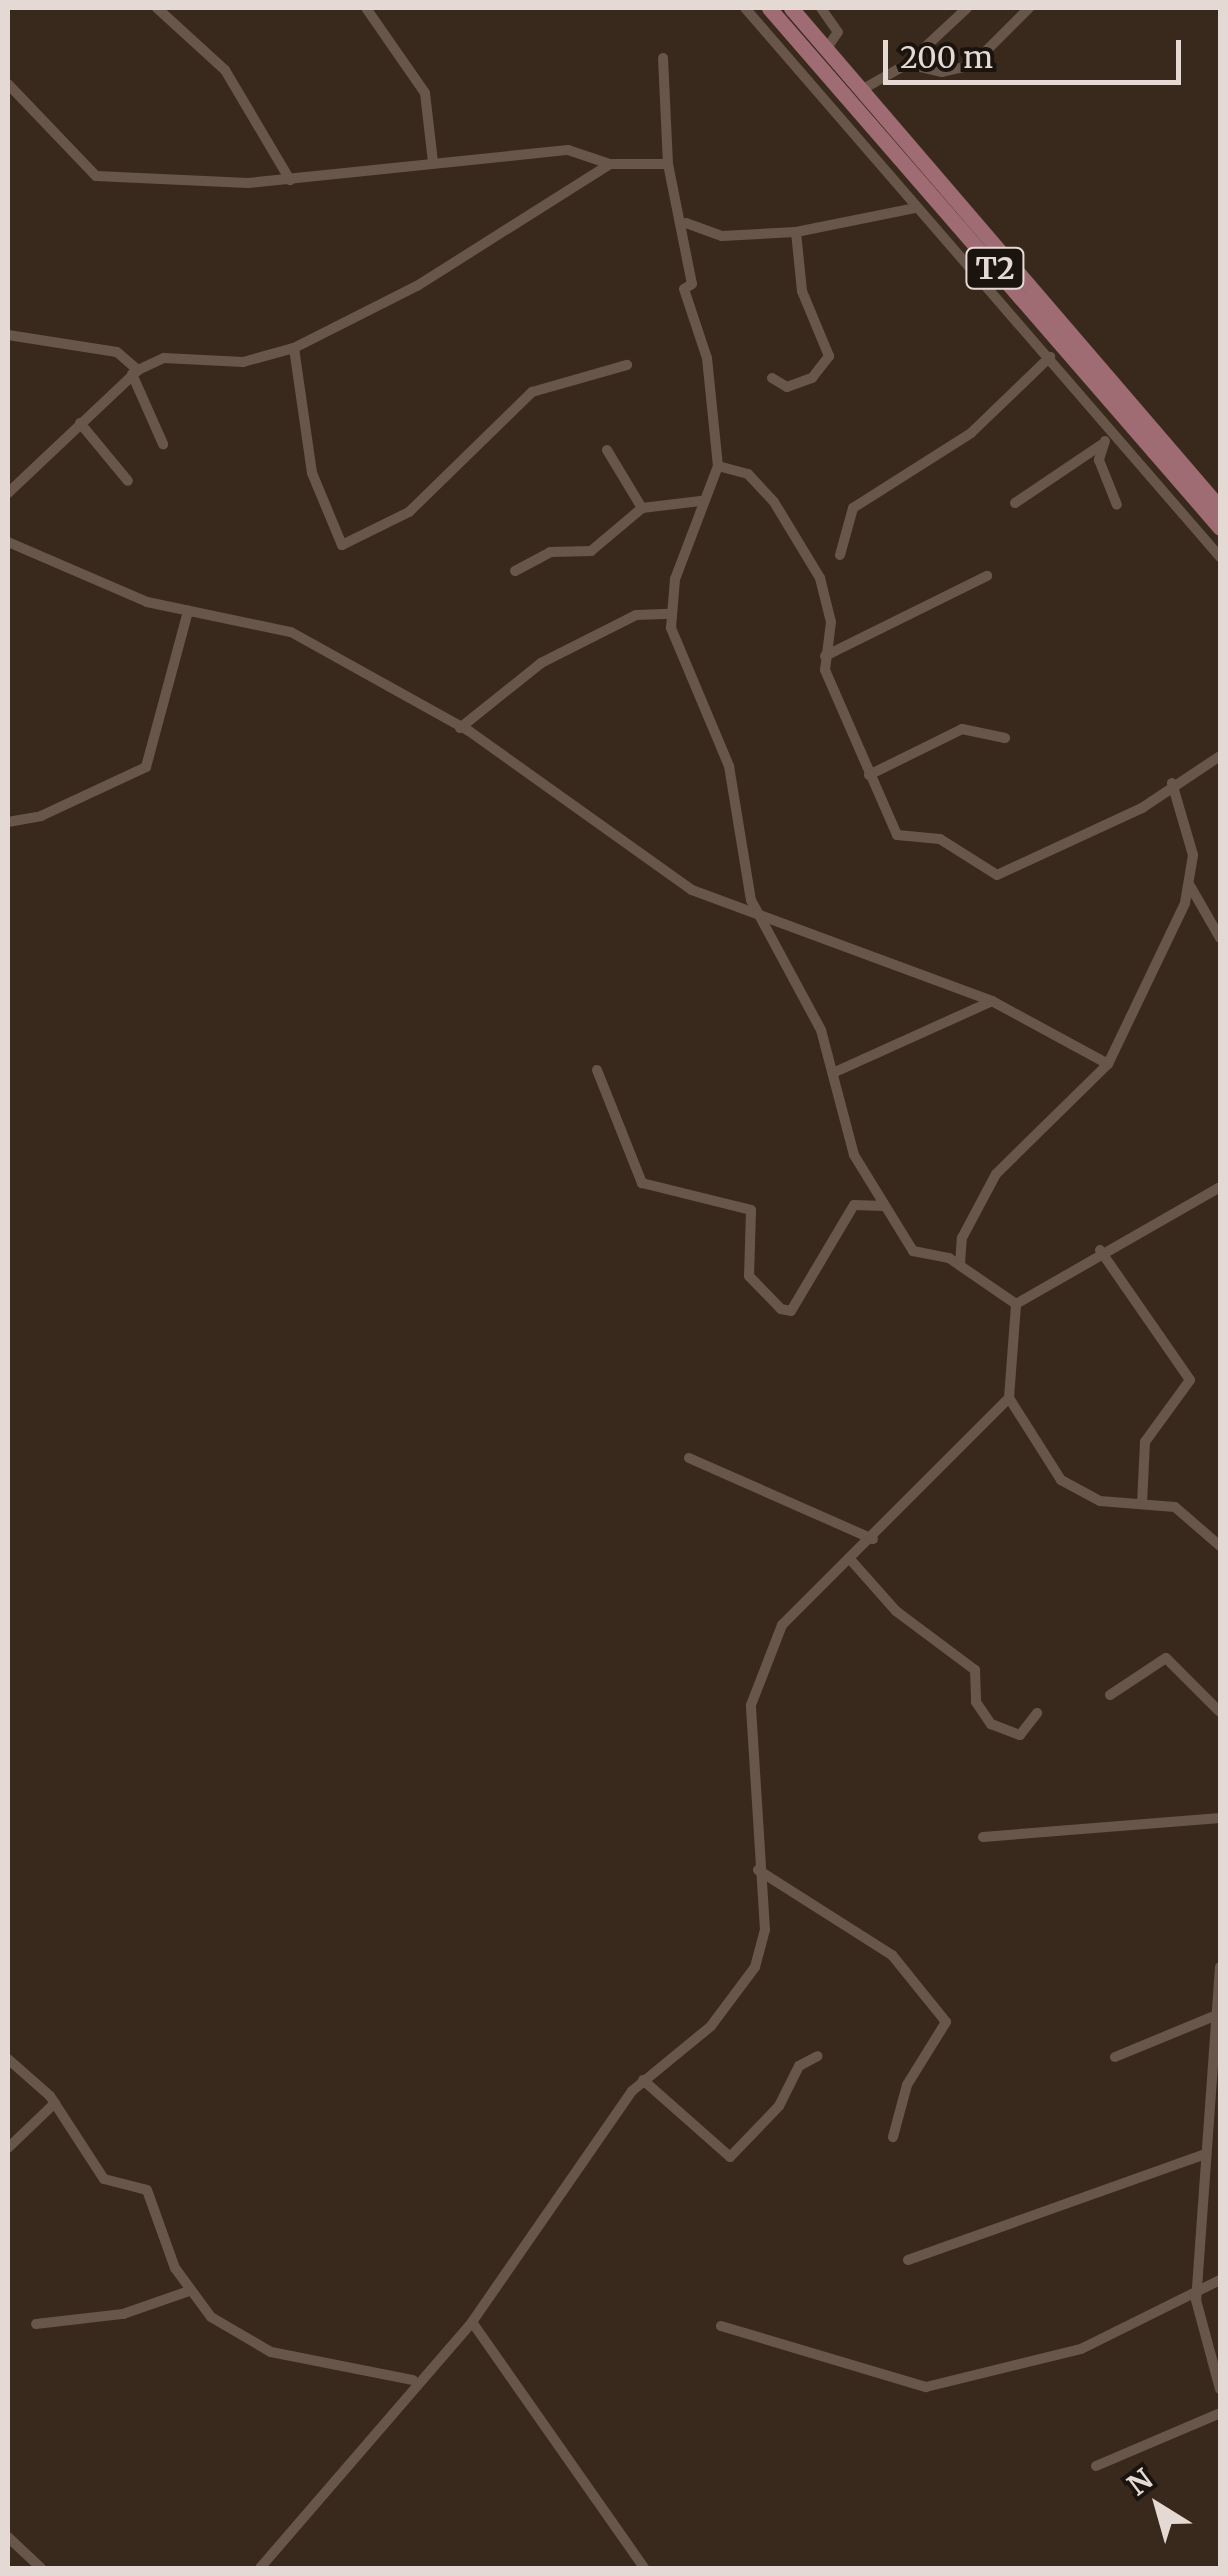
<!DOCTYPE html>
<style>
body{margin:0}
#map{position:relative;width:1228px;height:2576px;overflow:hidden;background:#39291d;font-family:Merriweather,serif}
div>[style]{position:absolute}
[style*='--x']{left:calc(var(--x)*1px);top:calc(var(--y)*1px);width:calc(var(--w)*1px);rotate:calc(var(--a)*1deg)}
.minor>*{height:10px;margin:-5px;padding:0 5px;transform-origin:5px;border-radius:5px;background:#69564a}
.primary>*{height:15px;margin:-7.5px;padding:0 7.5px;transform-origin:7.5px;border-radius:7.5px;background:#9f6c73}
span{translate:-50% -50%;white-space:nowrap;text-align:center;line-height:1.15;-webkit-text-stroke:10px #1b130e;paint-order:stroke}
.shield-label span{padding:2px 8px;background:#1b130e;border:2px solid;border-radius:8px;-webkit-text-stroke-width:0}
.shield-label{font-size:30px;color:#e5dad3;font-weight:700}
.frame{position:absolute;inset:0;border:10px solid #e5dad3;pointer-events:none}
.north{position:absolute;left:1108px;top:2456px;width:100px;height:100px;-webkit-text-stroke:8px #1b130e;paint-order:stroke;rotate:323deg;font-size:28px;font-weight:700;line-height:40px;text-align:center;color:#e5dad3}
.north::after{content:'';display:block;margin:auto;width:35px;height:45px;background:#e5dad3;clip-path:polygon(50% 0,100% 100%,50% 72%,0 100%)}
.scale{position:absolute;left:883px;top:40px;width:298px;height:45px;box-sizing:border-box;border:5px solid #e5dad3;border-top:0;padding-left:12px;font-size:30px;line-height:35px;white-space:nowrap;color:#e5dad3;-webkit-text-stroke:8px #1b130e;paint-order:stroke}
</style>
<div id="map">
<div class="minor">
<div style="--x:157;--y:8;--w:92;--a:42.4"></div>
<div style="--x:225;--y:70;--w:128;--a:59.4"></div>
<div style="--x:366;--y:8;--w:103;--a:55.2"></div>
<div style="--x:425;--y:93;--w:69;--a:83.4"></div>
<div style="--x:745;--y:8;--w:726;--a:49.13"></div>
<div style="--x:821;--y:8;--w:29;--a:55"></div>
<div style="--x:838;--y:32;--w:19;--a:125"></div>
<div style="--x:663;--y:58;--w:106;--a:87.3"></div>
<div style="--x:668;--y:164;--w:122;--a:78.7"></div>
<div style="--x:692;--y:284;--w:9;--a:148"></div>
<div style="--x:684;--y:289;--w:73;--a:71.6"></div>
<div style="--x:707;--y:358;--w:109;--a:84.2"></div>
<div style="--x:718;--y:466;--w:121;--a:110.8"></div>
<div style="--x:675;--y:579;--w:49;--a:94.7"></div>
<div style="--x:671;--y:628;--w:150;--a:67.2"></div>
<div style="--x:729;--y:766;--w:136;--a:80.7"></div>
<div style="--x:751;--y:900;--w:148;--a:61.7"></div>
<div style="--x:821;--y:1030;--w:129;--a:75.2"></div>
<div style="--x:854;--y:1155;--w:113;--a:58.4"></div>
<div style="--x:913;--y:1251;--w:37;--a:11"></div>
<div style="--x:949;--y:1258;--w:81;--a:34.5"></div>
<div style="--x:907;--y:64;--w:82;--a:-43"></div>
<div style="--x:8;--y:84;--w:127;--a:46.3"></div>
<div style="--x:96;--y:176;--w:152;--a:2.6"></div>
<div style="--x:248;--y:183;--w:322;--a:-5.9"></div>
<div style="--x:568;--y:150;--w:44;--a:18.4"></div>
<div style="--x:610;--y:164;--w:58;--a:0"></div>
<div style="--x:863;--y:89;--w:51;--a:-29.6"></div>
<div style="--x:907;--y:64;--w:36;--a:13"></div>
<div style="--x:942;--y:72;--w:31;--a:-13"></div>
<div style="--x:972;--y:65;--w:81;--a:-45"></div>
<div style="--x:686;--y:223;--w:38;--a:20"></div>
<div style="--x:722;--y:236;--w:74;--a:-3.1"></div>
<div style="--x:796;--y:232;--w:121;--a:-11.4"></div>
<div style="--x:8;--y:335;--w:110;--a:8.9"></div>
<div style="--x:117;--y:352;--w:28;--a:41"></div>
<div style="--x:294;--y:348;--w:126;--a:81.8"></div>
<div style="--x:312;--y:473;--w:78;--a:67.4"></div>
<div style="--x:342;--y:545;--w:75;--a:-26.2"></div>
<div style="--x:409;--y:512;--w:172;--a:-44.3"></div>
<div style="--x:532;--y:392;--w:99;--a:-15.9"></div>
<div style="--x:132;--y:374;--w:77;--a:66.1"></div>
<div style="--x:772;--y:378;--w:17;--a:31"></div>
<div style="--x:787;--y:387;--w:27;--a:-20"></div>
<div style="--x:812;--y:378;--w:28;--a:-52"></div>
<div style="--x:829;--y:356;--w:70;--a:-112.6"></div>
<div style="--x:802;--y:291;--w:59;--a:-95.8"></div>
<div style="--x:80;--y:423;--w:75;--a:50.4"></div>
<div style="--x:1105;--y:441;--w:20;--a:108"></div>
<div style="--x:1099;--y:460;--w:48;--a:68.2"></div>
<div style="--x:607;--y:450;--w:68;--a:58.9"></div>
<div style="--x:718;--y:466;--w:31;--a:15"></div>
<div style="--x:748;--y:474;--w:38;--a:47"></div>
<div style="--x:774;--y:502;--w:89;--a:58.8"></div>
<div style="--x:820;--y:578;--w:45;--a:76"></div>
<div style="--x:831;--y:622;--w:48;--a:97.1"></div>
<div style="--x:825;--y:670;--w:180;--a:66.4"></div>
<div style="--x:897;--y:835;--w:43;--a:5.3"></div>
<div style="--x:940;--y:839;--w:67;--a:32.3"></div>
<div style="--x:997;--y:875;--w:160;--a:-24.8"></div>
<div style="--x:1142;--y:808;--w:94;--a:-33.7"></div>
<div style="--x:8;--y:493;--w:179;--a:-43.4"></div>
<div style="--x:138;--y:370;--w:29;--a:-25"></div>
<div style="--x:164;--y:358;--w:79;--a:2.9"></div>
<div style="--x:243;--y:362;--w:53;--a:-15.4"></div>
<div style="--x:294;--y:348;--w:138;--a:-26.8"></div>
<div style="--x:417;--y:286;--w:228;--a:-32.3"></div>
<div style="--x:1015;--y:503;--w:104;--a:-34"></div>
<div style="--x:8;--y:542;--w:151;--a:23.3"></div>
<div style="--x:147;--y:602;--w:147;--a:11.8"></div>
<div style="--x:291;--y:632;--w:204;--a:29.1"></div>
<div style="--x:469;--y:731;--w:274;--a:35.5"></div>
<div style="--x:692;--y:890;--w:320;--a:20.3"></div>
<div style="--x:992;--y:1001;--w:132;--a:28.5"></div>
<div style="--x:840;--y:555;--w:49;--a:-74.5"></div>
<div style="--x:853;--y:508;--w:140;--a:-32.4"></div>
<div style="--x:971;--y:433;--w:110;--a:-43.9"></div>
<div style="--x:515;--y:571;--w:40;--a:-28"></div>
<div style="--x:550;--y:552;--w:41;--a:-1.4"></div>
<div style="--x:591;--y:551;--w:67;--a:-40.1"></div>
<div style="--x:642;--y:508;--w:59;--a:-6.8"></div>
<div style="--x:825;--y:656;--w:181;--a:-26.3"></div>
<div style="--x:460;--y:728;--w:104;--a:-38.7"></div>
<div style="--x:541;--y:663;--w:106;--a:-26.8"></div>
<div style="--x:636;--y:615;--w:35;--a:-2"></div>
<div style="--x:869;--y:775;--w:104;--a:-26.3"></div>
<div style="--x:962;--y:729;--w:44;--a:11.8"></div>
<div style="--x:8;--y:822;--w:34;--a:-10"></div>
<div style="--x:41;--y:816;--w:116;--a:-25"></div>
<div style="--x:146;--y:767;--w:162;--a:-74.9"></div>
<div style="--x:1189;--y:884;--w:62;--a:60.1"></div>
<div style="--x:597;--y:1070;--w:122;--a:68.3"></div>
<div style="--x:642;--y:1183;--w:112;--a:13.9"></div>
<div style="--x:751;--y:1210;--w:66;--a:91.7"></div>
<div style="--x:749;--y:1276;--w:46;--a:45.9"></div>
<div style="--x:781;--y:1309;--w:10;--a:11"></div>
<div style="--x:791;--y:1311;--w:123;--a:-59.3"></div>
<div style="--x:854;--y:1205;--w:31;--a:2"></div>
<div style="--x:835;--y:1072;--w:172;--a:-24.3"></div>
<div style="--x:1100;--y:1250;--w:158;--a:55.3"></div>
<div style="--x:1190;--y:1380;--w:77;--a:126"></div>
<div style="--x:1145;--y:1442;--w:61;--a:92.8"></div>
<div style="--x:960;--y:1264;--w:26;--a:-86"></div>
<div style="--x:962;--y:1238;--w:72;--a:-62"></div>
<div style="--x:996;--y:1174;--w:157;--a:-44.5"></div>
<div style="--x:1108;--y:1064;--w:178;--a:-64.4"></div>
<div style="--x:1185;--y:903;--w:49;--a:-80.5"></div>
<div style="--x:1193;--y:855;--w:75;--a:-106.3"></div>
<div style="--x:1009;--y:1398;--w:97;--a:57.6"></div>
<div style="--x:1061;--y:1480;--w:44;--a:28.3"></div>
<div style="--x:1100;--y:1501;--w:75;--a:4.6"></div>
<div style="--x:1175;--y:1507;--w:60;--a:40.9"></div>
<div style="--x:689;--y:1458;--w:201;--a:23.8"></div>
<div style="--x:849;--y:1558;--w:71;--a:48.4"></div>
<div style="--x:896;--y:1611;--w:99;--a:36.8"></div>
<div style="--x:975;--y:1670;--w:32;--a:88"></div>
<div style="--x:976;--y:1702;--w:27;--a:56"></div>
<div style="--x:991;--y:1724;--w:31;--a:21"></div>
<div style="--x:1020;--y:1735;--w:28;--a:-52"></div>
<div style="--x:1110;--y:1695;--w:67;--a:-33.5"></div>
<div style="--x:1166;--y:1658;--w:76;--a:45"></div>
<div style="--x:983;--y:1837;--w:238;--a:-4.6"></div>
<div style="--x:758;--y:1870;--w:159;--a:32.4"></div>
<div style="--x:892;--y:1955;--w:86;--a:51.1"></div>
<div style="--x:946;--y:2022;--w:74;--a:121.8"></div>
<div style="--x:907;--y:2085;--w:54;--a:105.1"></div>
<div style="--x:1220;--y:1967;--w:334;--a:94.1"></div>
<div style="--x:1196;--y:2300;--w:92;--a:74.9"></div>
<div style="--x:1115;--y:2057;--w:105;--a:-22.4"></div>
<div style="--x:8;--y:2059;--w:56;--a:41.4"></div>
<div style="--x:50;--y:2096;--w:99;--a:57"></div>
<div style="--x:104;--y:2179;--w:44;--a:14.3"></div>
<div style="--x:147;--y:2190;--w:83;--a:70.3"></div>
<div style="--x:175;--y:2268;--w:61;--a:53.7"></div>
<div style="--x:211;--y:2317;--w:69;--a:30.3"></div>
<div style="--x:271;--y:2352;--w:145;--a:11.2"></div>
<div style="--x:643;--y:2080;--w:116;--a:41.5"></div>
<div style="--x:730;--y:2157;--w:71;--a:-46.1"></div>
<div style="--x:779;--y:2106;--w:45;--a:-63.4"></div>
<div style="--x:799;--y:2066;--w:21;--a:-28"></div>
<div style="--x:8;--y:2148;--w:65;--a:-43.8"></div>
<div style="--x:908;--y:2260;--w:315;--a:-19.6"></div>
<div style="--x:472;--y:2322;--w:300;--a:55"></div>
<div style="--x:36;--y:2324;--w:88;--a:-6.6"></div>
<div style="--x:123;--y:2314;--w:70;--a:-19.2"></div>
<div style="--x:721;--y:2326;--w:214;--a:16.6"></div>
<div style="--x:926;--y:2387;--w:160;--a:-13.8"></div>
<div style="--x:1081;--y:2349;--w:155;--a:-26.4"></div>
<div style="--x:1096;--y:2466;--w:135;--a:-23.1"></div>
<div style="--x:8;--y:2537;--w:45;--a:43.2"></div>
<div style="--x:260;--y:2568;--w:325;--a:-49.2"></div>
<div style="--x:472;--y:2322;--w:281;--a:-55.3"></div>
<div style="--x:632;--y:2091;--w:102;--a:-39.4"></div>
<div style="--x:711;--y:2026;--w:74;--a:-53.3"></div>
<div style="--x:755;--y:1967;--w:38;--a:-75"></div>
<div style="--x:765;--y:1930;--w:225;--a:-93.6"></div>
<div style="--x:751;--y:1705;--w:86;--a:-68.8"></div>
<div style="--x:782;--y:1625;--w:321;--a:-45"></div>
<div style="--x:1009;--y:1398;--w:94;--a:-85.7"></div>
<div style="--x:1016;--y:1304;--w:235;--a:-29.8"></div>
</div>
<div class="primary">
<div style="--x:769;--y:8;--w:688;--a:49.06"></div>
<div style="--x:791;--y:8;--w:659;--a:49.37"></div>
</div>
<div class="shield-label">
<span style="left:995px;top:268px">T2</span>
</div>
<div class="frame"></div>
<div class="north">N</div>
<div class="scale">200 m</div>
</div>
